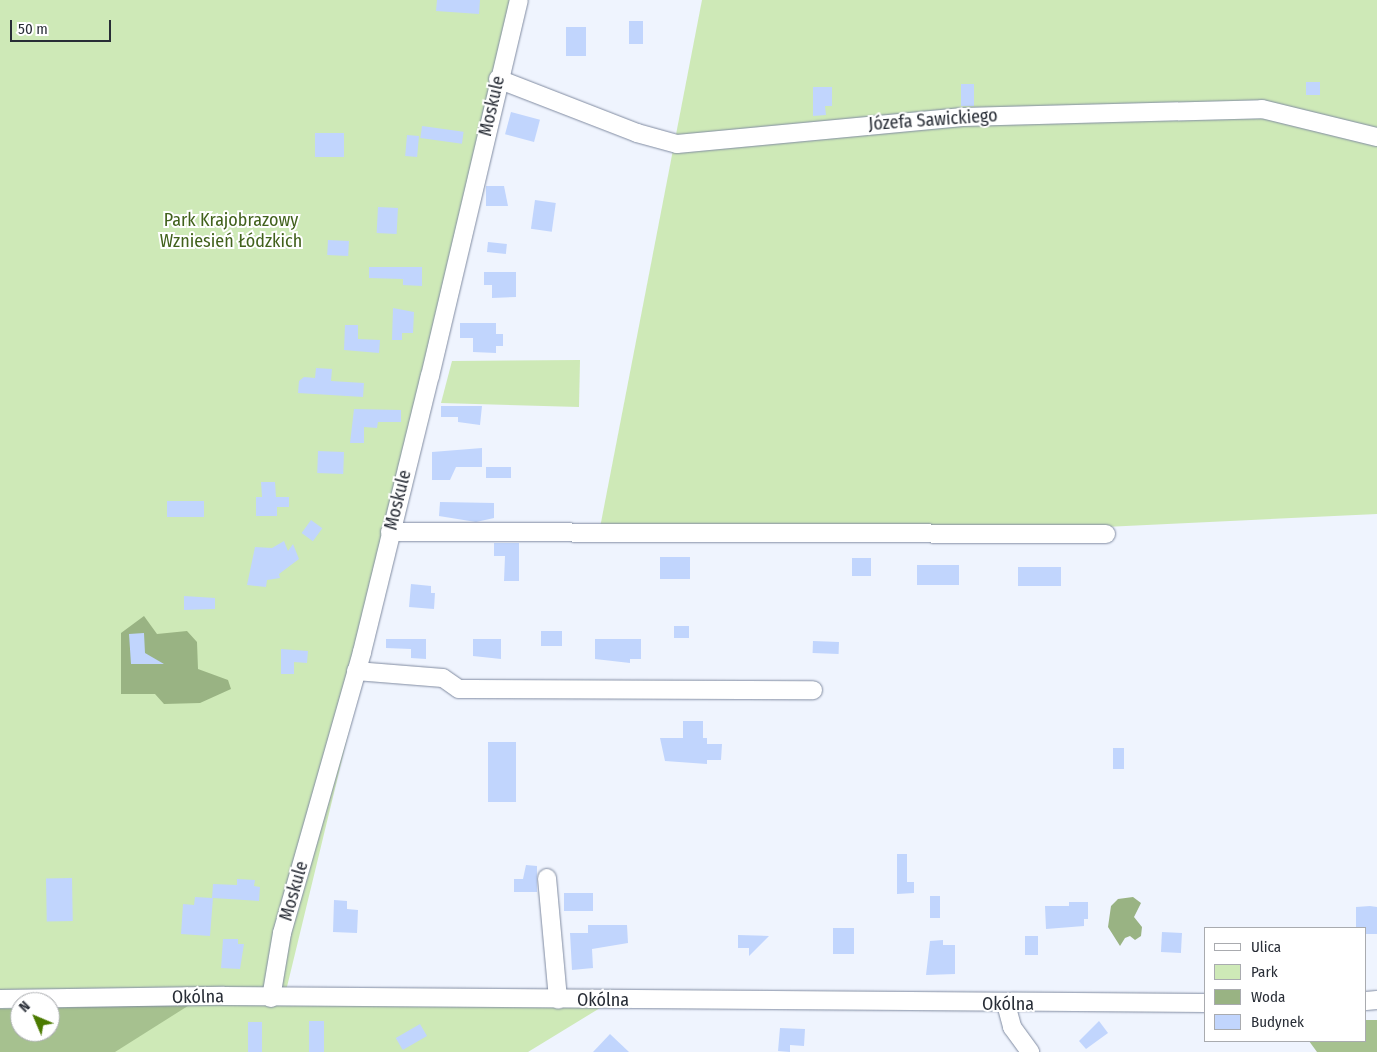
<!DOCTYPE html>
<meta charset="utf-8">
<style>
body{margin:0}
#map{position:relative;width:1377px;height:1052px;overflow:hidden;background:#eff4fe;font-family:"Fira Sans Condensed",sans-serif}
div>[style]{position:absolute}
[style*='--x']{left:calc(var(--x)*1px);top:calc(var(--y)*1px);width:calc(var(--w)*1px);rotate:calc(var(--a)*1deg)}
.green>*{inset:0;background:#cee9b7}
.forest>*{inset:0;background:#a6c18f}
.water>*{inset:0;background:#99b383}
.building>*{inset:0;background:#c1d5fd;transform-origin:0 0}
.roads{filter:drop-shadow(0 0 1px #808ba1) drop-shadow(0 0 1px #808ba1)}
.minor>*{height:18px;margin:-9px;padding:0 9px;transform-origin:9px;border-radius:9px;background:#fff}
span{translate:-50% -50%;white-space:nowrap;text-align:center;line-height:1.15;-webkit-text-stroke:4px #fff;paint-order:stroke}
.street-label{font-size:18px;color:#282d36}
.park-label{font-size:18px;color:#41611c}
.legend{position:absolute;left:1204px;top:927px;width:162px;height:115px;box-sizing:border-box;background:#fff;border:1px solid #a9abaf;margin:0;padding:6px 9px;list-style:none;font-size:15px;color:#282d36}
.legend li{display:flex;align-items:center;gap:10px;height:25px}
.legend b{width:25px;border:1px solid #a9abaf}
.north{position:absolute;left:10px;top:992px;width:50px;height:50px;box-sizing:border-box;background:#fff;border:1px solid #a9abaf;border-radius:50%;rotate:315deg;font-size:14px;font-weight:700;line-height:20px;text-align:center;color:#282d36}
.north::after{content:'';display:block;margin:auto;width:18px;height:22px;background:#4b7a00;clip-path:polygon(50% 0,100% 100%,50% 72%,0 100%)}
.scale{position:absolute;left:10px;top:20px;width:101px;height:22px;box-sizing:border-box;border:2px solid #282d36;border-top:0;padding-left:6px;font-size:15px;line-height:18px;white-space:nowrap;color:#282d36;-webkit-text-stroke:4px #fff;paint-order:stroke}
</style>
<div id="map">
<div class="green">
<div style="clip-path:polygon(evenodd,0 0,526px 0,285px 995px,618px 997px,528px 1052px,0 1052px,0 0,20px 1002px,50px 1002px,50px 1032px,20px 1032px,20px 1002px)"></div>
<div style="clip-path:polygon(702px 0,1377px 0,1377px 514px,829px 540px,598px 538px)"></div>
<div style="clip-path:polygon(580px 360px,579px 407px,441px 403px,452px 361px)"></div>
</div>
<div class="forest">
<div style="clip-path:polygon(191px 1004px,115px 1052px,0 1052px,0 1009px,20px 1009px,20px 1032px,50px 1032px,50px 1008px)"></div>
<div style="clip-path:polygon(1366px 1020px,1377px 1020px,1377px 1052px,1317px 1052px,1309px 1041px,1366px 1041px)"></div>
</div>
<div class="water">
<div style="clip-path:polygon(144px 616px,157px 634px,187px 631px,197px 642px,198px 669px,228px 680px,231px 689px,200px 703px,164px 704px,155px 694px,121px 694px,121px 633px)"></div>
<div style="clip-path:polygon(1133px 897px,1141px 903px,1134px 917px,1142px 927px,1141px 936px,1135px 940px,1130px 936px,1125px 938px,1120px 946px,1108px 927px,1111px 906px,1118px 899px)"></div>
</div>
<div class="building">
<div style="clip-path:polygon(437px 0,480px 0,479px 14px,436px 11px)"></div>
<div style="left:629px;top:21px;width:14px;height:23px"></div>
<div style="left:566px;top:27px;width:20px;height:29px"></div>
<div style="left:1306px;top:82px;width:14px;height:13px"></div>
<div style="left:961px;top:84px;width:13px;height:22px"></div>
<div style="clip-path:polygon(813px 87px,832px 87px,832px 106px,825px 106px,826px 115px,813px 116px)"></div>
<div style="left:511px;top:112px;width:30px;height:23px;rotate:15deg"></div>
<div style="left:422px;top:126px;width:42px;height:12px;rotate:8deg"></div>
<div style="left:315px;top:133px;width:29px;height:24px"></div>
<div style="left:407px;top:135px;width:12px;height:21px;rotate:5deg"></div>
<div style="clip-path:polygon(486px 186px,504px 186px,508px 206px,486px 206px)"></div>
<div style="left:535px;top:200px;width:21px;height:29px;rotate:8deg"></div>
<div style="left:378px;top:207px;width:20px;height:26px;rotate:3deg"></div>
<div style="left:328px;top:240px;width:21px;height:15px;rotate:3deg"></div>
<div style="left:488px;top:242px;width:19px;height:10px;rotate:6deg"></div>
<div style="clip-path:polygon(369px 267px,422px 267px,422px 286px,403px 285px,403px 279px,369px 278px)"></div>
<div style="clip-path:polygon(484px 272px,516px 272px,516px 297px,492px 298px,492px 285px,484px 285px)"></div>
<div style="clip-path:polygon(393px 308px,414px 312px,413px 333px,402px 333px,402px 340px,392px 340px)"></div>
<div style="clip-path:polygon(460px 323px,496px 323px,496px 334px,503px 334px,503px 346px,496px 346px,496px 353px,473px 352px,473px 338px,460px 338px)"></div>
<div style="clip-path:polygon(345px 325px,358px 325px,358px 339px,380px 340px,379px 353px,344px 350px)"></div>
<div style="clip-path:polygon(316px 368px,332px 369px,331px 381px,364px 383px,363px 397px,298px 393px,299px 381px,304px 377px,315px 378px)"></div>
<div style="clip-path:polygon(441px 406px,482px 406px,480px 425px,458px 422px,458px 417px,441px 417px)"></div>
<div style="clip-path:polygon(354px 409px,401px 410px,401px 422px,378px 422px,377px 428px,364px 427px,364px 443px,350px 443px)"></div>
<div style="clip-path:polygon(482px 448px,482px 467px,456px 467px,450px 480px,432px 480px,432px 452px)"></div>
<div style="left:318px;top:451px;width:26px;height:22px;rotate:2deg"></div>
<div style="left:486px;top:467px;width:25px;height:11px"></div>
<div style="clip-path:polygon(261px 482px,275px 482px,276px 497px,289px 497px,289px 507px,277px 507px,277px 516px,256px 516px,256px 497px,262px 497px)"></div>
<div style="left:167px;top:501px;width:37px;height:16px"></div>
<div style="clip-path:polygon(440px 502px,494px 503px,494px 518px,476px 522px,439px 516px)"></div>
<div style="left:311px;top:520px;width:14px;height:16px;rotate:36deg"></div>
<div style="clip-path:polygon(284px 541px,288px 551px,293px 544px,299px 559px,279px 574px,280px 578px,267px 580px,266px 587px,247px 585px,255px 547px,272px 548px)"></div>
<div style="clip-path:polygon(494px 543px,519px 543px,519px 581px,504px 581px,505px 556px,494px 556px)"></div>
<div style="left:660px;top:557px;width:30px;height:22px"></div>
<div style="left:852px;top:558px;width:19px;height:18px"></div>
<div style="left:917px;top:565px;width:42px;height:20px"></div>
<div style="left:1018px;top:567px;width:43px;height:19px"></div>
<div style="clip-path:polygon(411px 584px,431px 586px,431px 593px,435px 593px,434px 609px,409px 607px)"></div>
<div style="clip-path:polygon(184px 596px,215px 598px,215px 609px,184px 610px)"></div>
<div style="left:674px;top:626px;width:15px;height:12px"></div>
<div style="left:541px;top:631px;width:21px;height:15px"></div>
<div style="clip-path:polygon(144px 633px,145px 653px,164px 664px,131px 664px,129px 634px)"></div>
<div style="clip-path:polygon(386px 639px,426px 639px,426px 659px,411px 658px,411px 649px,386px 648px)"></div>
<div style="clip-path:polygon(473px 639px,501px 639px,501px 659px,473px 656px)"></div>
<div style="clip-path:polygon(595px 639px,641px 639px,641px 659px,630px 659px,630px 663px,595px 659px)"></div>
<div style="left:813px;top:641px;width:26px;height:12px;rotate:2deg"></div>
<div style="clip-path:polygon(281px 649px,308px 651px,307px 663px,294px 662px,294px 674px,281px 674px)"></div>
<div style="clip-path:polygon(683px 721px,703px 721px,703px 738px,707px 738px,707px 744px,722px 744px,721px 760px,707px 760px,707px 764px,665px 761px,660px 738px,683px 738px)"></div>
<div style="left:488px;top:742px;width:28px;height:60px"></div>
<div style="left:1113px;top:748px;width:11px;height:21px"></div>
<div style="clip-path:polygon(897px 854px,907px 854px,907px 882px,914px 882px,914px 893px,897px 894px)"></div>
<div style="clip-path:polygon(526px 865px,537px 866px,537px 892px,514px 892px,514px 879px,523px 879px)"></div>
<div style="left:72px;top:878px;width:43px;height:26px;rotate:89deg"></div>
<div style="clip-path:polygon(237px 879px,255px 880px,254px 886px,260px 887px,259px 901px,213px 898px,210px 936px,181px 934px,183px 904px,194px 905px,195px 897px,212px 898px,213px 884px,237px 885px)"></div>
<div style="left:564px;top:893px;width:29px;height:18px"></div>
<div style="left:930px;top:896px;width:10px;height:22px"></div>
<div style="clip-path:polygon(334px 900px,347px 901px,347px 909px,358px 910px,357px 933px,333px 932px)"></div>
<div style="clip-path:polygon(1069px 902px,1088px 902px,1088px 919px,1084px 919px,1084px 926px,1046px 929px,1045px 906px,1069px 906px)"></div>
<div style="clip-path:polygon(1370px 906px,1377px 907px,1377px 934px,1366px 934px,1366px 928px,1356px 928px,1356px 907px)"></div>
<div style="clip-path:polygon(588px 925px,627px 925px,628px 943px,592px 949px,593px 968px,572px 970px,570px 933px,588px 933px)"></div>
<div style="left:833px;top:928px;width:21px;height:26px"></div>
<div style="left:1162px;top:932px;width:20px;height:20px;rotate:3deg"></div>
<div style="clip-path:polygon(738px 935px,769px 936px,749px 956px,749px 948px,738px 948px)"></div>
<div style="left:1025px;top:936px;width:13px;height:19px"></div>
<div style="clip-path:polygon(223px 939px,238px 939px,238px 944px,244px 944px,240px 969px,221px 968px)"></div>
<div style="clip-path:polygon(943px 940px,943px 945px,955px 945px,955px 974px,926px 975px,930px 941px)"></div>
<div style="left:309px;top:1021px;width:15px;height:31px"></div>
<div style="clip-path:polygon(1099px 1021px,1108px 1033px,1086px 1049px,1079px 1041px)"></div>
<div style="left:262px;top:1022px;width:30px;height:14px;rotate:90deg"></div>
<div style="left:420px;top:1024px;width:14px;height:28px;rotate:60deg"></div>
<div style="clip-path:polygon(780px 1028px,805px 1029px,804px 1046px,790px 1045px,790px 1052px,778px 1051px)"></div>
<div style="clip-path:polygon(610px 1034px,629px 1052px,593px 1052px)"></div>
</div>
<div class="roads">
<div class="minor">
<div style="--x:498;--y:79;--w:149;--a:21.2"></div>
<div style="--x:637;--y:133;--w:41;--a:15.4"></div>
<div style="--x:677;--y:144;--w:287;--a:-5.4"></div>
<div style="--x:963;--y:117;--w:299;--a:-1.5"></div>
<div style="--x:1262;--y:109;--w:118;--a:13.7"></div>
<div style="--x:390;--y:532;--w:716;--a:0.16"></div>
<div style="--x:356;--y:671;--w:87;--a:4.6"></div>
<div style="--x:443;--y:678;--w:19;--a:35"></div>
<div style="--x:459;--y:689;--w:10;--a:0"></div>
<div style="--x:469;--y:689;--w:344;--a:0.2"></div>
<div style="--x:547;--y:878;--w:122;--a:84.8"></div>
<div style="--x:271;--y:998;--w:66;--a:-80.4"></div>
<div style="--x:282;--y:933;--w:292;--a:-74.1"></div>
<div style="--x:362;--y:652;--w:284;--a:-76.2"></div>
<div style="--x:430;--y:376;--w:386;--a:-76.7"></div>
<div style="--x:0;--y:999;--w:224;--a:-0.8"></div>
<div style="--x:224;--y:996;--w:982;--a:0.41"></div>
<div style="--x:1366;--y:1001;--w:11;--a:-5"></div>
<div style="--x:1006;--y:1004;--w:24;--a:75"></div>
<div style="--x:1012;--y:1027;--w:31;--a:54"></div>
</div>
</div>
<div class="street-label">
<span style="left:492px;top:106px;rotate:-77deg">Moskule</span>
<span style="left:933px;top:120px;rotate:-4deg">Józefa Sawickiego</span>
<span style="left:398px;top:500px;rotate:-76deg">Moskule</span>
<span style="left:294px;top:891px;rotate:-74deg">Moskule</span>
<span style="left:198px;top:997px;rotate:-1deg">Okólna</span>
<span style="left:603px;top:1000px">Okólna</span>
<span style="left:1008px;top:1004px">Okólna</span>
</div>
<div class="park-label">
<span style="left:231px;top:231px">Park Krajobrazowy<br>Wzniesień Łódzkich</span>
</div>
<ul class="legend">
<li><b style="height:6px;background:#fff"></b>Ulica</li>
<li><b style="height:14px;background:#cee9b7"></b>Park</li>
<li><b style="height:14px;background:#99b383"></b>Woda</li>
<li><b style="height:14px;background:#c1d5fd"></b>Budynek</li>
</ul>
<div class="north">N</div>
<div class="scale">50 m</div>
</div>
